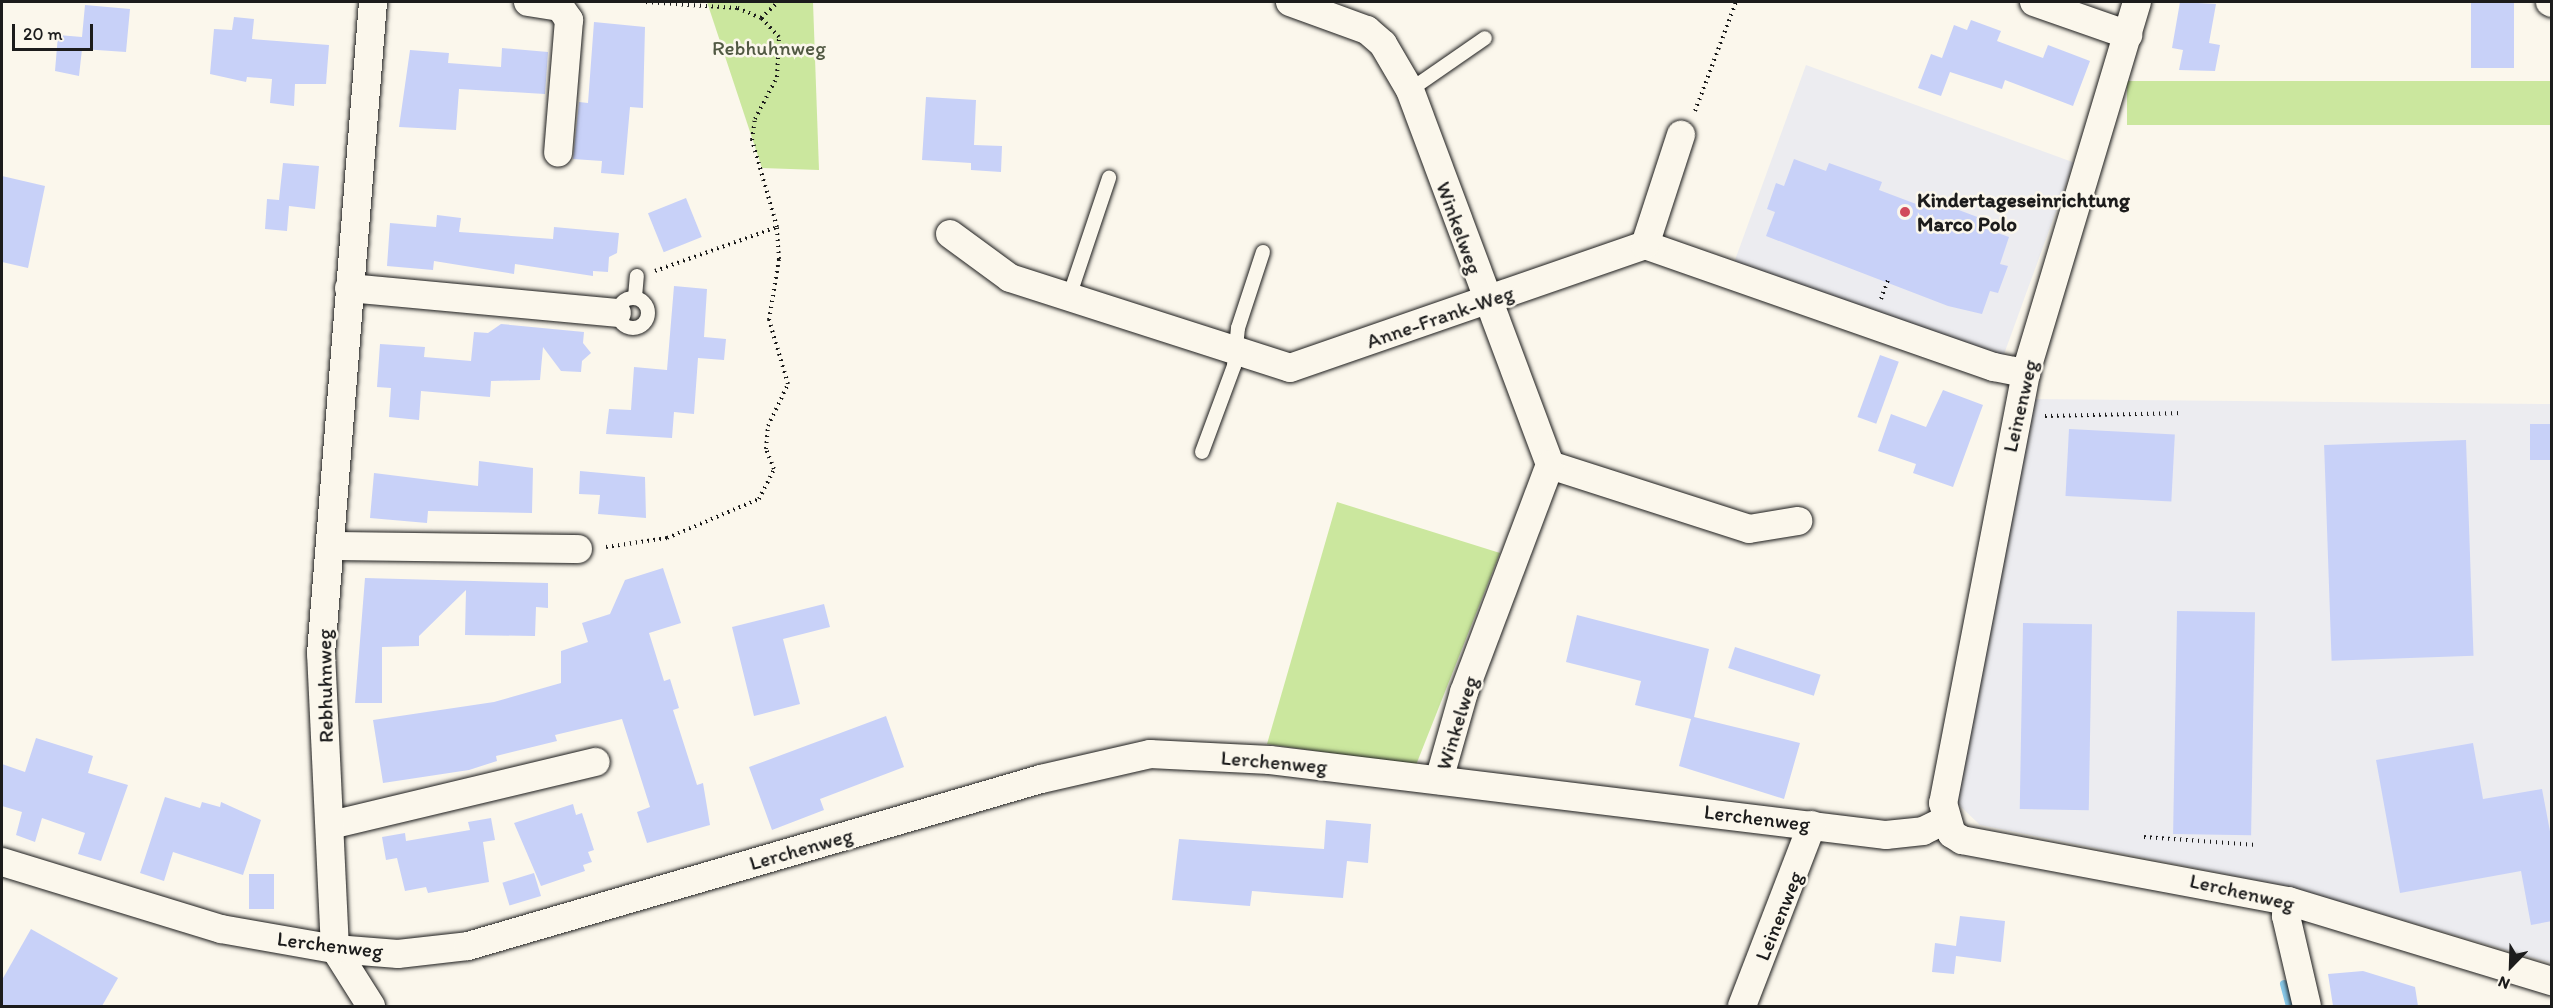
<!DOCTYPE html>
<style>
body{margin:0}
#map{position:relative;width:2553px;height:1008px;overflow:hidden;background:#fbf7ec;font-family:Itim,sans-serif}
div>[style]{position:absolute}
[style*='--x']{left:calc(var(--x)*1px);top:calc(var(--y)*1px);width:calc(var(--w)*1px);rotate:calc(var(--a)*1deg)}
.built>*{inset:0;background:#ececf0;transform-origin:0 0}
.green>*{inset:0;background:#cbe79e;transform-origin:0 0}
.stream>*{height:8px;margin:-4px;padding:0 4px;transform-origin:4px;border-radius:4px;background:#89caea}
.building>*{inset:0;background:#c8d1f8;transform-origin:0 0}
.path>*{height:4px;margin-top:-2px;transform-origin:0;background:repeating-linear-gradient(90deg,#1c1c1c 0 1.5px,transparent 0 6px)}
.roads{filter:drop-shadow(0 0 2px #1c1c1c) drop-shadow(0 0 2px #1c1c1c)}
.lane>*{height:14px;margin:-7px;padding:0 7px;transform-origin:7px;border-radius:7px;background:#fbf7ec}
.lane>.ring{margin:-7px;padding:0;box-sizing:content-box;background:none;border:14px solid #fbf7ec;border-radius:50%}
.street>*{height:28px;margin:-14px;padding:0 14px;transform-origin:14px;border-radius:14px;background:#fbf7ec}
.dots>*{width:16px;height:16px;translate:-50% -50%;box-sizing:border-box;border:3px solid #fbf7ec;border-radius:50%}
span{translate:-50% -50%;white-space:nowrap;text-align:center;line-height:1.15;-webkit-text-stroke:5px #fbf7ec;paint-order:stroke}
.park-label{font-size:21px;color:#515943}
.poi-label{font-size:21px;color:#1c1c1c;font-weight:700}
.left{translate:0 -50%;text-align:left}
.street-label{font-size:21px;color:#1c1c1c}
.frame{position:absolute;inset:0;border:3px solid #1c1c1c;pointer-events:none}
.north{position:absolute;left:2481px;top:936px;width:60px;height:60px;-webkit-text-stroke:4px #fbf7ec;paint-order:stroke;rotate:203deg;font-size:16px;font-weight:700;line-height:24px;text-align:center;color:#1c1c1c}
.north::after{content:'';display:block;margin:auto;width:21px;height:27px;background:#1c1c1c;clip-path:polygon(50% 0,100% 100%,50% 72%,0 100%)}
.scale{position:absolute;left:12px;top:24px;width:81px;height:27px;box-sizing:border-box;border:3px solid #1c1c1c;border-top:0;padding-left:8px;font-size:18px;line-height:21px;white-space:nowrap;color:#1c1c1c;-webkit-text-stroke:4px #fbf7ec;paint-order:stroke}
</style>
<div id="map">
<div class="built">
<div style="left:1806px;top:65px;width:285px;height:210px;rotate:20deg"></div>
<div style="clip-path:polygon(2031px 399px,2551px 404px,2551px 963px,2285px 886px,1980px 825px,1958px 804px,1957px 778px)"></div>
</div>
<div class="green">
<div style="clip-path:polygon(707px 2px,813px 2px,819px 170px,762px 168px)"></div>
<div style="left:2127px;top:81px;width:424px;height:44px"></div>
<div style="clip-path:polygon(1337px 502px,1500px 553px,1416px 765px,1267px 744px)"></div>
</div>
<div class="stream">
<div style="--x:2284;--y:984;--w:23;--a:75"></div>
</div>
<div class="building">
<div style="clip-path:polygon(2180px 2px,2216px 4px,2209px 43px,2220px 45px,2215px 71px,2179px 70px,2183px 50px,2172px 48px)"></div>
<div style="left:2471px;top:2px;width:43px;height:66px"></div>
<div style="clip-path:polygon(85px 5px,130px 9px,126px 52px,82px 49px,79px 76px,55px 71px,58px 35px,82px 37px)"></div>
<div style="clip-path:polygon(234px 17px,254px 19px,252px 39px,329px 45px,326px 84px,295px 84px,294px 106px,270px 103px,272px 79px,247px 77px,246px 82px,210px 74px,214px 29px,232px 30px)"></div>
<div style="clip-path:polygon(1971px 20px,2001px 31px,1997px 41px,2043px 58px,2048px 45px,2090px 61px,2073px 106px,2005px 80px,2002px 89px,1950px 72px,1941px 96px,1918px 88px,1931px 54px,1942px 58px,1954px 25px,1967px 30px)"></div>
<div style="clip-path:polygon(594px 22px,645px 27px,643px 108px,630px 107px,624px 175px,601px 173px,602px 161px,573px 159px,579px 102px,588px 103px)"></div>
<div style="clip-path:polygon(502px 48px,548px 52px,545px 94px,459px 89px,456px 130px,399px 127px,410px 50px,449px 53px,448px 63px,501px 67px)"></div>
<div style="clip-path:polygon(926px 97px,976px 100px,974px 145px,1002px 146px,1001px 172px,971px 170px,971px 163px,922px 160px)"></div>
<div style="clip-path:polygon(1794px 159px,1826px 171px,1829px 163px,1882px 182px,1879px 190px,1924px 207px,1927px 198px,1980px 218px,1978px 226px,2009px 237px,2000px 264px,2008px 266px,1998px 293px,1990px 291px,1982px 314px,1948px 306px,1766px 236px,1775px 212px,1767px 209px,1776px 183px,1784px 186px)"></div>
<div style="clip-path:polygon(283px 163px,319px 166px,315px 209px,289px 206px,287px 231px,265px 229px,267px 199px,279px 200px)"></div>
<div style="clip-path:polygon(2px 176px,45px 186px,28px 268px,2px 262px)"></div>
<div style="left:686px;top:198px;width:42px;height:41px;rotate:68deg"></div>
<div style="clip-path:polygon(437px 215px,461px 218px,459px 232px,553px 239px,554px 227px,619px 233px,617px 253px,609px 257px,608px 272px,593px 271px,593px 276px,515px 264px,514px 274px,434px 261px,433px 270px,387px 266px,390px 223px,436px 227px)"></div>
<div style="clip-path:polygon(674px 286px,707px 289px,704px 337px,726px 339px,724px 360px,698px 358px,694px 414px,674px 412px,672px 438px,606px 434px,609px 409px,631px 410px,634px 367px,667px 370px)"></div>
<div style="clip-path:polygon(501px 324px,584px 332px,583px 343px,591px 353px,582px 361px,581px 372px,561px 371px,543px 347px,540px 380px,491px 381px,490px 397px,421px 391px,419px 420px,389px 417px,391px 388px,377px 387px,380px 344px,425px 347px,424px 357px,471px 361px,474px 332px,488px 333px)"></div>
<div style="left:1880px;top:355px;width:20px;height:66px;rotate:20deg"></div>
<div style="clip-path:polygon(1943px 390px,1983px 405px,1953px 487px,1913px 473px,1916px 464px,1878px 451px,1891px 414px,1926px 427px)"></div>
<div style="left:2530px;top:424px;width:22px;height:36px"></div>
<div style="left:2069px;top:429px;width:106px;height:67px;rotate:3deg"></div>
<div style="left:2466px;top:440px;width:216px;height:142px;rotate:88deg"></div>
<div style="clip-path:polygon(479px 461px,533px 468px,532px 513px,428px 511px,427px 523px,370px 518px,374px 473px,478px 486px)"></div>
<div style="clip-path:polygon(580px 471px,645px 477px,646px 518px,598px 514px,600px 495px,579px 494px)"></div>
<div style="clip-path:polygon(663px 568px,681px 623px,649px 633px,664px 681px,670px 679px,679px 708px,673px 710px,697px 785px,703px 783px,710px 825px,647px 843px,637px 812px,650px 807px,622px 719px,555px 735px,557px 741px,496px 756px,497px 761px,469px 770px,383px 783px,373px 720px,494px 702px,561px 683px,561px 651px,588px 642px,582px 623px,610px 614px,625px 580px)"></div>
<div style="clip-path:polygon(365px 578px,548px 583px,548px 608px,536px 607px,535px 636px,465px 635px,466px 590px,419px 636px,419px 646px,382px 647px,382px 703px,355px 703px)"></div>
<div style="clip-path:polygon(824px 604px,830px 627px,783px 639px,800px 704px,754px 716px,732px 627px)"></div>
<div style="left:2177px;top:611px;width:78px;height:223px;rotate:1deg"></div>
<div style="clip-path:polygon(1577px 615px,1709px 649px,1694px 717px,1800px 743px,1784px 799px,1679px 766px,1691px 719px,1635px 705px,1641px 681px,1566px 662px)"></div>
<div style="left:2023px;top:623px;width:69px;height:186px;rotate:1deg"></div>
<div style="left:1735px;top:647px;width:90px;height:22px;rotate:18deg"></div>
<div style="clip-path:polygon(886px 716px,904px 767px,820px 799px,824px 810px,772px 830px,749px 767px)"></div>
<div style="clip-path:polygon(36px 738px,93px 756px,88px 773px,128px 785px,101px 861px,78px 854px,85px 833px,42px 818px,35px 842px,16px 835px,22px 812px,2px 806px,2px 764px,25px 772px)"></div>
<div style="clip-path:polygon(2473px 743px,2483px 799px,2542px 789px,2552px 842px,2552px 921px,2531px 925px,2521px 871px,2400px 893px,2376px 760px)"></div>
<div style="clip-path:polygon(165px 797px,200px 808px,202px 802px,220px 807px,221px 802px,261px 820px,243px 875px,173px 852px,164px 881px,140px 873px)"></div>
<div style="clip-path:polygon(573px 804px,576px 815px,582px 813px,594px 850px,588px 852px,592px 862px,583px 865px,585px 871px,541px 886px,514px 823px)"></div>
<div style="clip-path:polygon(491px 818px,495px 840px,483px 842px,489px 882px,428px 893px,426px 887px,405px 891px,397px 858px,386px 860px,382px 837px,405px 833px,406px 841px,470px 830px,468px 822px)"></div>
<div style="clip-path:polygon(1326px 820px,1371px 824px,1368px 863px,1347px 861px,1343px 898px,1252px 891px,1250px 906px,1172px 900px,1179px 839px,1324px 849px)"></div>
<div style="left:534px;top:873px;width:24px;height:33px;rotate:73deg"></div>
<div style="left:249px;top:874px;width:25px;height:35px"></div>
<div style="clip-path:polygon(1960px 916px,2005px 921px,2001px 962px,1956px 956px,1954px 974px,1932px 972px,1935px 943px,1956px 946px)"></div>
<div style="clip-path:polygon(31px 929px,118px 978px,102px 1006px,2px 1006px,2px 980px)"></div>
<div style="clip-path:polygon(2363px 971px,2415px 987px,2418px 1006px,2333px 1006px,2328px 974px)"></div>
</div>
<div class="path">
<div style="--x:761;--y:18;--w:23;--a:-43"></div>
<div style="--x:1695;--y:111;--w:116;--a:-69.4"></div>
<div style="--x:655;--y:271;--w:130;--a:-19.8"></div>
<div style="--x:1881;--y:299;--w:23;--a:-70"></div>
<div style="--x:2045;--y:416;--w:138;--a:-1.2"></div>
<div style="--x:606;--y:547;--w:62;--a:-8.4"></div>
<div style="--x:667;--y:538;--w:100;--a:-23"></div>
<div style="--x:759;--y:499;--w:34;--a:-63"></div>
<div style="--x:774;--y:469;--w:22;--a:-112"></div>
<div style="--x:766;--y:449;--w:23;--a:-85"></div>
<div style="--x:768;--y:426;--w:47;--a:-64.5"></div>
<div style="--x:788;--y:384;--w:67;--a:-106.5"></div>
<div style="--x:769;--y:320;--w:62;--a:-80.7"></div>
<div style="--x:779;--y:259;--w:32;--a:-94"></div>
<div style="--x:777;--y:227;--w:91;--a:-106"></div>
<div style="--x:752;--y:140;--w:21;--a:-82"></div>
<div style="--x:755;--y:119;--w:47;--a:-62.4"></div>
<div style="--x:777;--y:77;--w:40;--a:-87.1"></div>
<div style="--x:779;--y:37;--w:26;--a:-133"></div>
<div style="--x:761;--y:18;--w:26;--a:-157"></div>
<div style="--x:737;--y:8;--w:92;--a:-176.3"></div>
<div style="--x:2144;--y:837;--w:113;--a:4"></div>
</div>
<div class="roads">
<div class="lane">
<div style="--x:1410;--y:90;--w:91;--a:-34.7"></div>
<div style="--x:635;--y:297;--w:21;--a:-85"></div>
<div style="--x:1069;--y:297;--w:126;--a:-71.4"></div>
<div class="ring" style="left:618px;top:298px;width:16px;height:16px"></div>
<div style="--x:1202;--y:452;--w:92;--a:-69.6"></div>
<div style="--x:1234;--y:366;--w:38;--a:-84"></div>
<div style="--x:1238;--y:328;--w:80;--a:-71.8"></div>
</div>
<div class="street">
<div style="--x:528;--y:2;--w:32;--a:9"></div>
<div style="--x:560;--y:7;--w:16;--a:55"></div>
<div style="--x:569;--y:20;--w:133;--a:94.7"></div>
<div style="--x:1290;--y:2;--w:82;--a:20"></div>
<div style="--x:1367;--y:30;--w:21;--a:41"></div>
<div style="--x:1383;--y:44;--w:53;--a:59.6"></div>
<div style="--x:1410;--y:90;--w:400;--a:69.5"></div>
<div style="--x:1550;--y:465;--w:209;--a:17.8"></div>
<div style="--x:1749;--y:529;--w:50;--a:-9.3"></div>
<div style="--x:2034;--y:2;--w:100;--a:19.3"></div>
<div style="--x:2137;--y:2;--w:387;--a:106.7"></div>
<div style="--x:2026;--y:373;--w:438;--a:100.9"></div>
<div style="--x:1943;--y:803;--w:32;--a:74"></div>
<div style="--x:1952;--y:834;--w:12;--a:31"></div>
<div style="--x:1962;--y:840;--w:332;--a:10.6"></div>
<div style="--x:2288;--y:901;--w:276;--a:16.9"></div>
<div style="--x:2550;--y:2;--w:2;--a:27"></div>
<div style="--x:950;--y:234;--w:74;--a:36.3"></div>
<div style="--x:1010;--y:278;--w:294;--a:17.8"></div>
<div style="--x:1290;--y:368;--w:376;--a:-19.1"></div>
<div style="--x:1645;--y:245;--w:370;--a:19.3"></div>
<div style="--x:1994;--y:367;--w:33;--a:11"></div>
<div style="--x:1645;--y:245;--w:116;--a:-71.9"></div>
<div style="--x:349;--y:288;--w:269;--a:5.3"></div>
<div style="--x:330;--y:546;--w:248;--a:0.7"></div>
<div style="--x:1439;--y:780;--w:91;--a:-74.1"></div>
<div style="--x:1464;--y:692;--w:243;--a:-69.3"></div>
<div style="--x:331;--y:825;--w:272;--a:-13.4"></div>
<div style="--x:2;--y:862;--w:229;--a:17"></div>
<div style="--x:221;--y:929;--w:116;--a:10"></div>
<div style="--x:335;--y:949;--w:63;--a:4.5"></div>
<div style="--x:398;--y:954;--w:70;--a:-6.5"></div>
<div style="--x:468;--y:946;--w:597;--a:-16.25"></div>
<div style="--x:1041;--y:779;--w:112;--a:-12.9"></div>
<div style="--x:1150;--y:754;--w:120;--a:2.9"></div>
<div style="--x:1270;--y:760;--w:621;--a:6.94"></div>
<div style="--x:1886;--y:835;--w:37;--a:-6"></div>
<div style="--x:1923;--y:831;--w:25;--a:-26"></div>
<div style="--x:2288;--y:901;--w:15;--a:98"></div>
<div style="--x:2286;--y:916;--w:92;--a:76.9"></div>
<div style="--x:371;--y:1006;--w:67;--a:-122.3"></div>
<div style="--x:335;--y:949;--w:295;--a:-92.7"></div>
<div style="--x:321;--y:654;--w:654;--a:-85.44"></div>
<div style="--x:1742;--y:1006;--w:194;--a:-68.9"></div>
</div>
</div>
<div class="dots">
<div style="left:1905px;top:212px;background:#d1495b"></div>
</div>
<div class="park-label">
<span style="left:769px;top:48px">Rebhuhnweg</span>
</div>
<div class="poi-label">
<span class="left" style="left:1917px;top:212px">Kindertageseinrichtung<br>Marco Polo</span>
</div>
<div class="street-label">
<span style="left:1459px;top:228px;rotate:70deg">Winkelweg</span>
<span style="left:1440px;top:317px;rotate:-19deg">Anne-Frank-Weg</span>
<span style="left:2020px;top:406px;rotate:-77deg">Leinenweg</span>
<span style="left:325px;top:686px;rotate:-91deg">Rebhuhnweg</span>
<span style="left:1457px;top:723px;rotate:-73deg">Winkelweg</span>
<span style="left:1274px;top:762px;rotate:5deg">Lerchenweg</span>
<span style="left:1757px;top:818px;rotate:7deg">Lerchenweg</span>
<span style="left:801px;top:849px;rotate:-16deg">Lerchenweg</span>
<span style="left:2242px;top:892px;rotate:13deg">Lerchenweg</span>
<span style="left:1779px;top:916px;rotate:-68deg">Leinenweg</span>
<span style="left:330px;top:945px;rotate:7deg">Lerchenweg</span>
</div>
<div class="frame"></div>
<div class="north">N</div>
<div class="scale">20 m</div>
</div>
